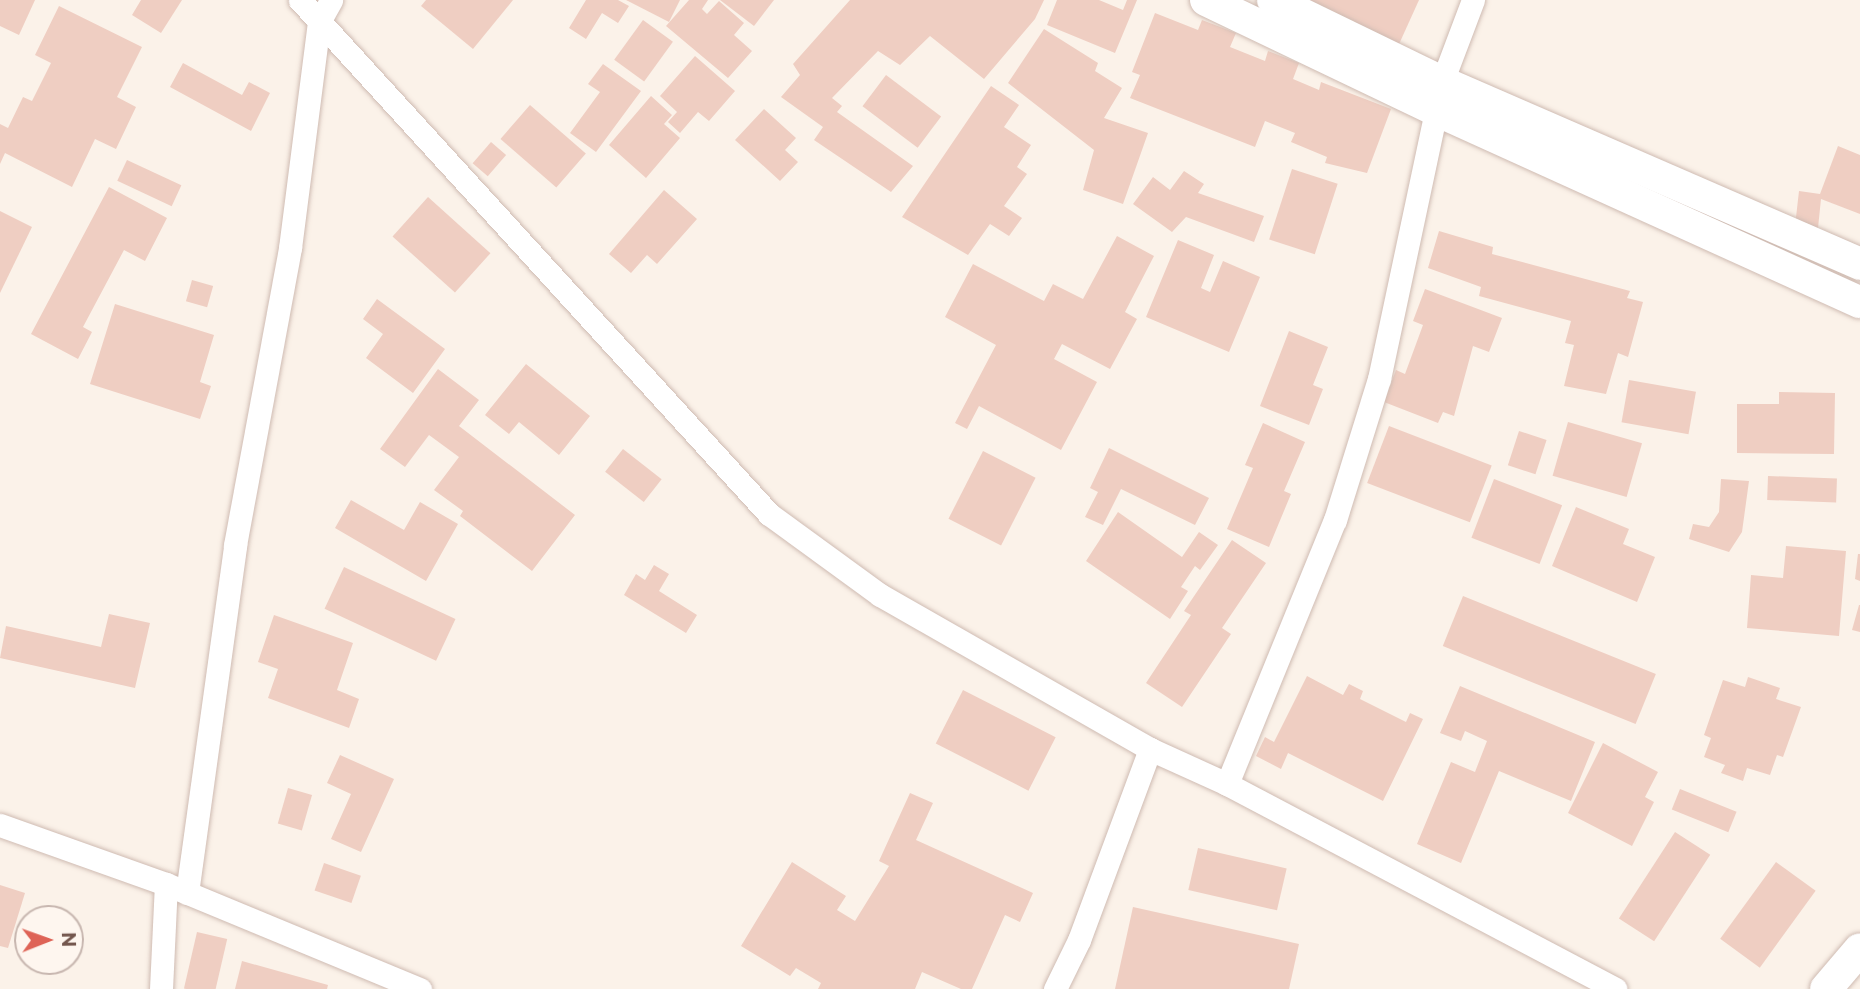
<!DOCTYPE html>
<style>
body{margin:0}
#map{position:relative;width:1860px;height:989px;overflow:hidden;background:#fbf2e9;font-family:Montserrat,sans-serif}
div>[style]{position:absolute}
[style*='--x']{left:calc(var(--x)*1px);top:calc(var(--y)*1px);width:calc(var(--w)*1px);rotate:calc(var(--a)*1deg)}
.building>*{inset:0;background:#efcec2;transform-origin:0 0}
.roads{filter:drop-shadow(0 0 2px #cfbbb2) drop-shadow(0 0 2px #cfbbb2)}
.street>*{height:23px;margin:-11.5px;padding:0 11.5px;transform-origin:11.5px;border-radius:11.5px;background:#fff}
.secondary>*{height:32px;margin:-16px;padding:0 16px;transform-origin:16px;border-radius:16px;background:#fff}
span{translate:-50% -50%;white-space:nowrap;text-align:center;line-height:1.15;-webkit-text-stroke:5px #fef6ef;paint-order:stroke}
.north{position:absolute;left:14px;top:905px;width:70px;height:70px;box-sizing:border-box;background:#fef6ef;border:2px solid #c7b6af;border-radius:50%;rotate:89deg;font-size:19px;font-weight:700;line-height:28px;text-align:center;color:#74574e}
.north::after{content:'';display:block;margin:auto;width:24px;height:32px;background:#de6356;clip-path:polygon(50% 0,100% 100%,50% 72%,0 100%)}
</style>
<div id="map">
<div class="building">
<div style="clip-path:polygon(0 0,35px 0,19px 35px,0 26px)"></div>
<div style="clip-path:polygon(141px 0,182px 0,161px 33px,132px 15px)"></div>
<div style="clip-path:polygon(426px 0,513px 0,473px 49px,421px 6px)"></div>
<div style="clip-path:polygon(586px 0,618px 0,629px 6px,618px 23px,602px 13px,586px 39px,569px 28px)"></div>
<div style="clip-path:polygon(626px 0,680px 0,669px 22px)"></div>
<div style="clip-path:polygon(689px 0,708px 0,702px 9px,707px 14px,719px 1px,744px 23px,734px 35px,752px 51px,728px 78px,666px 26px)"></div>
<div style="clip-path:polygon(720px 0,774px 0,754px 26px)"></div>
<div style="clip-path:polygon(850px 0,1044px 0,1035px 19px,984px 79px,930px 36px,900px 65px,878px 51px,832px 98px,842px 106px,837px 112px,913px 166px,891px 192px,814px 140px,823px 127px,781px 97px,800px 75px,793px 64px)"></div>
<div style="clip-path:polygon(1057px 0,1099px 0,1123px 10px,1127px 0,1137px 0,1115px 53px,1047px 25px)"></div>
<div style="clip-path:polygon(1277px 0,1419px 0,1395px 53px)"></div>
<div style="clip-path:polygon(59px 6px,142px 47px,117px 97px,136px 107px,116px 149px,95px 139px,72px 187px,5px 153px,0 164px,0 124px,8px 128px,23px 97px,32px 101px,51px 63px,35px 55px)"></div>
<div style="clip-path:polygon(1155px 13px,1198px 30px,1202px 20px,1236px 33px,1230px 47px,1265px 61px,1268px 51px,1299px 63px,1293px 79px,1319px 90px,1321px 82px,1391px 109px,1367px 173px,1325px 163px,1327px 157px,1291px 142px,1295px 133px,1265px 121px,1255px 147px,1130px 98px,1140px 75px,1132px 72px)"></div>
<div style="left:643px;top:20px;width:37px;height:49px;rotate:36deg"></div>
<div style="clip-path:polygon(1044px 29px,1098px 63px,1095px 71px,1122px 88px,1104px 118px,1148px 133px,1123px 204px,1083px 190px,1094px 150px,1008px 83px)"></div>
<div style="clip-path:polygon(695px 56px,735px 91px,709px 121px,698px 112px,680px 133px,668px 122px,677px 112px,660px 96px)"></div>
<div style="clip-path:polygon(183px 63px,242px 95px,249px 82px,270px 93px,251px 131px,170px 87px)"></div>
<div style="clip-path:polygon(603px 64px,641px 91px,596px 152px,570px 133px,600px 92px,588px 84px)"></div>
<div style="left:886px;top:75px;width:69px;height:39px;rotate:37deg"></div>
<div style="clip-path:polygon(991px 86px,1019px 105px,1004px 127px,1031px 145px,1017px 167px,1027px 174px,1004px 206px,1022px 218px,1009px 236px,990px 224px,968px 255px,902px 217px)"></div>
<div style="clip-path:polygon(651px 96px,672px 115px,664px 124px,680px 138px,646px 178px,609px 145px)"></div>
<div style="left:530px;top:105px;width:74px;height:45px;rotate:41deg"></div>
<div style="clip-path:polygon(764px 109px,796px 138px,785px 150px,798px 162px,780px 181px,735px 140px)"></div>
<div style="left:491px;top:142px;width:20px;height:28px;rotate:41deg"></div>
<div style="clip-path:polygon(1838px 146px,1860px 155px,1860px 214px,1821px 199px,1818px 228px,1795px 226px,1799px 191px,1820px 194px)"></div>
<div style="left:127px;top:160px;width:60px;height:23px;rotate:25deg"></div>
<div style="left:1292px;top:169px;width:48px;height:74px;rotate:18deg"></div>
<div style="clip-path:polygon(1184px 171px,1204px 184px,1198px 193px,1264px 216px,1254px 242px,1186px 217px,1172px 232px,1133px 204px,1153px 177px,1170px 190px)"></div>
<div style="clip-path:polygon(109px 187px,167px 218px,145px 261px,124px 250px,83px 327px,92px 332px,78px 359px,31px 334px)"></div>
<div style="clip-path:polygon(664px 190px,697px 219px,657px 264px,647px 255px,631px 273px,609px 254px)"></div>
<div style="left:428px;top:197px;width:84px;height:53px;rotate:42deg"></div>
<div style="clip-path:polygon(0 211px,32px 227px,0 293px)"></div>
<div style="clip-path:polygon(1439px 231px,1493px 247px,1492px 254px,1630px 291px,1627px 298px,1643px 302px,1628px 357px,1618px 353px,1606px 394px,1564px 386px,1574px 345px,1565px 343px,1571px 321px,1479px 296px,1481px 287px,1428px 268px)"></div>
<div style="clip-path:polygon(1117px 236px,1154px 256px,1125px 312px,1137px 319px,1110px 369px,1062px 344px,1054px 359px,1097px 382px,1061px 450px,979px 406px,967px 429px,955px 423px,996px 345px,945px 317px,973px 264px,1044px 301px,1053px 284px,1083px 299px)"></div>
<div style="clip-path:polygon(1178px 240px,1214px 255px,1201px 288px,1210px 292px,1223px 261px,1260px 277px,1229px 352px,1146px 317px)"></div>
<div style="left:192px;top:280px;width:22px;height:22px;rotate:16deg"></div>
<div style="clip-path:polygon(1425px 289px,1502px 318px,1489px 352px,1473px 346px,1454px 416px,1443px 412px,1438px 423px,1384px 402px,1396px 370px,1405px 374px,1423px 325px,1413px 321px)"></div>
<div style="clip-path:polygon(377px 299px,445px 349px,413px 393px,366px 358px,383px 334px,363px 319px)"></div>
<div style="clip-path:polygon(115px 304px,214px 335px,200px 382px,211px 386px,200px 419px,90px 384px)"></div>
<div style="clip-path:polygon(1289px 331px,1328px 347px,1313px 385px,1323px 389px,1309px 425px,1260px 406px)"></div>
<div style="clip-path:polygon(526px 364px,590px 416px,559px 455px,519px 422px,509px 434px,485px 415px)"></div>
<div style="clip-path:polygon(438px 369px,479px 400px,459px 426px,575px 515px,532px 571px,460px 516px,463px 511px,434px 490px,459px 457px,429px 435px,405px 467px,380px 449px)"></div>
<div style="left:1629px;top:380px;width:68px;height:43px;rotate:10deg"></div>
<div style="clip-path:polygon(1779px 392px,1835px 393px,1834px 454px,1737px 453px,1737px 404px,1779px 404px)"></div>
<div style="left:1568px;top:422px;width:77px;height:56px;rotate:16deg"></div>
<div style="clip-path:polygon(1263px 423px,1305px 442px,1284px 491px,1291px 494px,1269px 547px,1227px 529px,1253px 468px,1245px 465px)"></div>
<div style="left:1389px;top:426px;width:110px;height:61px;rotate:21deg"></div>
<div style="left:1519px;top:431px;width:29px;height:36px;rotate:18deg"></div>
<div style="clip-path:polygon(1109px 448px,1209px 498px,1195px 525px,1121px 489px,1103px 525px,1085px 517px,1098px 492px,1090px 488px)"></div>
<div style="left:623px;top:449px;width:49px;height:29px;rotate:38deg"></div>
<div style="left:983px;top:451px;width:59px;height:76px;rotate:27deg"></div>
<div style="left:1768px;top:476px;width:69px;height:24px;rotate:2deg"></div>
<div style="left:1494px;top:479px;width:73px;height:63px;rotate:21deg"></div>
<div style="clip-path:polygon(1721px 479px,1749px 481px,1742px 532px,1729px 552px,1689px 539px,1693px 524px,1709px 527px,1719px 512px)"></div>
<div style="clip-path:polygon(351px 500px,404px 530px,420px 502px,458px 524px,426px 581px,335px 528px)"></div>
<div style="clip-path:polygon(1576px 507px,1629px 529px,1623px 544px,1655px 557px,1637px 602px,1552px 566px)"></div>
<div style="clip-path:polygon(1118px 512px,1182px 557px,1199px 532px,1218px 545px,1200px 570px,1195px 566px,1181px 587px,1188px 591px,1170px 619px,1086px 561px)"></div>
<div style="clip-path:polygon(1232px 540px,1266px 563px,1222px 628px,1231px 634px,1182px 707px,1146px 683px,1191px 615px,1184px 611px)"></div>
<div style="clip-path:polygon(1786px 546px,1846px 551px,1839px 636px,1747px 628px,1751px 575px,1783px 578px)"></div>
<div style="clip-path:polygon(1858px 554px,1860px 554px,1860px 581px,1855px 579px)"></div>
<div style="clip-path:polygon(654px 565px,669px 574px,659px 591px,697px 615px,686px 633px,624px 595px,636px 574px,645px 580px)"></div>
<div style="left:344px;top:567px;width:123px;height:46px;rotate:25deg"></div>
<div style="left:1463px;top:596px;width:208px;height:54px;rotate:22deg"></div>
<div style="clip-path:polygon(1859px 605px,1860px 605px,1860px 632px,1852px 630px)"></div>
<div style="clip-path:polygon(109px 614px,150px 623px,135px 688px,0 658px,6px 626px,101px 647px)"></div>
<div style="clip-path:polygon(274px 615px,353px 643px,337px 690px,359px 699px,349px 728px,268px 698px,278px 669px,258px 662px)"></div>
<div style="clip-path:polygon(1307px 676px,1343px 695px,1349px 684px,1363px 691px,1360px 699px,1406px 722px,1410px 713px,1423px 719px,1383px 801px,1288px 753px,1281px 769px,1256px 756px,1265px 737px,1274px 742px)"></div>
<div style="clip-path:polygon(1748px 677px,1780px 688px,1776px 699px,1801px 707px,1783px 757px,1777px 755px,1770px 775px,1747px 768px,1743px 781px,1721px 773px,1725px 765px,1704px 757px,1711px 738px,1704px 735px,1723px 680px,1745px 687px)"></div>
<div style="clip-path:polygon(1460px 686px,1595px 742px,1571px 801px,1499px 771px,1461px 863px,1417px 844px,1451px 762px,1475px 772px,1487px 741px,1465px 731px,1461px 741px,1440px 733px)"></div>
<div style="left:963px;top:690px;width:104px;height:60px;rotate:27deg"></div>
<div style="clip-path:polygon(1603px 743px,1658px 772px,1645px 797px,1654px 802px,1632px 846px,1568px 813px)"></div>
<div style="clip-path:polygon(340px 755px,394px 779px,361px 852px,331px 839px,351px 794px,327px 783px)"></div>
<div style="left:288px;top:788px;width:25px;height:37px;rotate:16deg"></div>
<div style="left:1680px;top:789px;width:61px;height:22px;rotate:22deg"></div>
<div style="clip-path:polygon(910px 793px,933px 803px,916px 840px,1033px 893px,1020px 922px,1005px 915px,972px 989px,961px 989px,922px 972px,915px 989px,818px 989px,821px 983px,796px 968px,790px 976px,741px 946px,792px 862px,846px 896px,837px 910px,855px 921px,889px 866px,879px 861px)"></div>
<div style="left:1675px;top:832px;width:42px;height:103px;rotate:33deg"></div>
<div style="left:1198px;top:848px;width:91px;height:43px;rotate:13deg"></div>
<div style="left:1776px;top:862px;width:49px;height:95px;rotate:36deg"></div>
<div style="left:324px;top:863px;width:39px;height:29px;rotate:19deg"></div>
<div style="clip-path:polygon(0 885px,25px 893px,8px 948px,0 946px)"></div>
<div style="clip-path:polygon(1133px 907px,1299px 944px,1289px 989px,1115px 989px)"></div>
<div style="left:197px;top:932px;width:31px;height:58px;rotate:13deg"></div>
<div style="clip-path:polygon(242px 961px,328px 985px,327px 989px,235px 989px)"></div>
</div>
<div class="roads">
<div class="street">
<div style="--x:300;--y:0;--w:696;--a:47.62"></div>
<div style="--x:769;--y:514;--w:137;--a:36.1"></div>
<div style="--x:880;--y:595;--w:311;--a:29.7"></div>
<div style="--x:1150;--y:749;--w:85;--a:24.4"></div>
<div style="--x:1227;--y:784;--w:439;--a:27.8"></div>
<div style="--x:1227;--y:784;--w:285;--a:-67.8"></div>
<div style="--x:1335;--y:520;--w:148;--a:-72.7"></div>
<div style="--x:1379;--y:379;--w:304;--a:-78"></div>
<div style="--x:1442;--y:82;--w:88;--a:-69.3"></div>
<div style="--x:0;--y:825;--w:176;--a:19.6"></div>
<div style="--x:166;--y:884;--w:275;--a:22.5"></div>
<div style="--x:187;--y:893;--w:351;--a:-82.1"></div>
<div style="--x:235;--y:545;--w:302;--a:-79.5"></div>
<div style="--x:290;--y:248;--w:228;--a:-82.7"></div>
<div style="--x:319;--y:22;--w:25;--a:-61"></div>
<div style="--x:161;--y:989;--w:105;--a:-87.3"></div>
<div style="--x:1055;--y:989;--w:55;--a:-63.9"></div>
<div style="--x:1079;--y:940;--w:204;--a:-69.6"></div>
</div>
<div class="secondary">
<div style="--x:1206;--y:0;--w:255;--a:25.6"></div>
<div style="--x:1436;--y:110;--w:465;--a:24.4"></div>
<div style="--x:1273;--y:0;--w:188;--a:25.9"></div>
<div style="--x:1442;--y:82;--w:456;--a:23.5"></div>
<div style="--x:1826;--y:989;--w:52;--a:-49.6"></div>
</div>
</div>
<div class="north">N</div>
</div>
